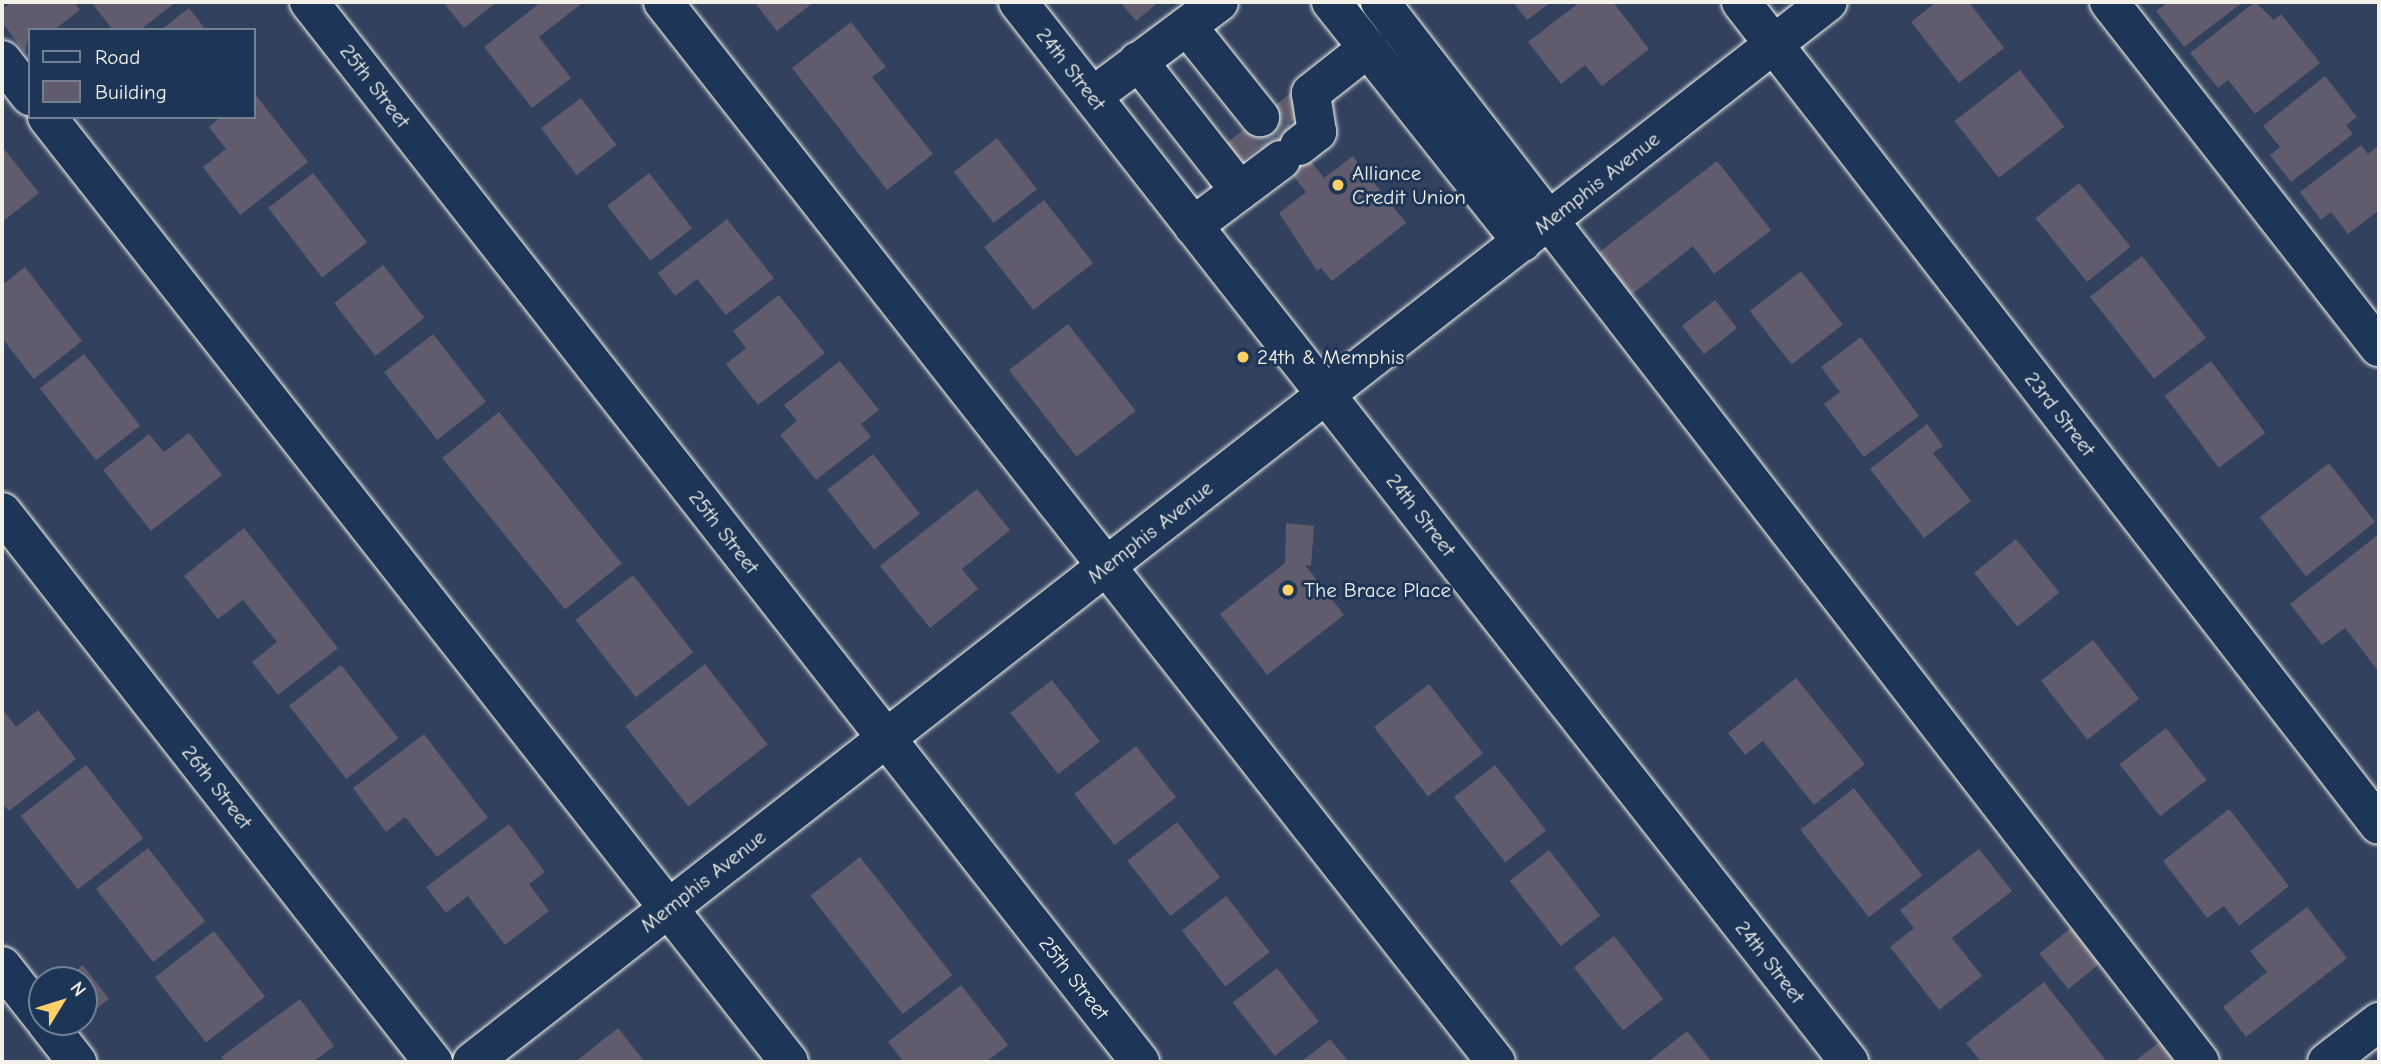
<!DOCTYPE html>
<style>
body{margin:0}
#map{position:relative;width:2381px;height:1064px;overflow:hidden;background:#31415e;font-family:"Comic Neue",sans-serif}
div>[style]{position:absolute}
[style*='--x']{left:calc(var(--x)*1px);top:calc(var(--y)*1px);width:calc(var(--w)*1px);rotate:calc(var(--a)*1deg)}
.building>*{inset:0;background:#605c6d;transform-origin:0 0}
.minor-tunnel>*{height:38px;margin-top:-19px;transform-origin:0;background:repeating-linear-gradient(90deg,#4e5b73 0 38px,transparent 0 57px)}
.roads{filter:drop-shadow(0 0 2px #f4f1e8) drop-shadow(0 0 2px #f4f1e8)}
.minor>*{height:38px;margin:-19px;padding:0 19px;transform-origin:19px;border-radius:19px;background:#1d3557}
.dots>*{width:19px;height:19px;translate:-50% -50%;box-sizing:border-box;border:4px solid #1d3557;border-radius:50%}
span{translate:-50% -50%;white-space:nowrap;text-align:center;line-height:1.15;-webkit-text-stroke:6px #1d3557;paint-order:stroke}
.street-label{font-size:21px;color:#f4f1e8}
.poi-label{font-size:21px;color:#f4f1e8}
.left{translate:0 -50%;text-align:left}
.frame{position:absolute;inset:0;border:4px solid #f4f1e8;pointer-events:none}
.legend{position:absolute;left:28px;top:28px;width:228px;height:91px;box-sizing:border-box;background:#1d3557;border:2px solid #738091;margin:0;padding:9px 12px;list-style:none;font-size:21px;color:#f4f1e8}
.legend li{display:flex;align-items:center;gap:14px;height:35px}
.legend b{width:35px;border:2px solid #738091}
.north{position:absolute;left:28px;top:966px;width:70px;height:70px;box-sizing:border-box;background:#1d3557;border:2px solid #738091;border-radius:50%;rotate:52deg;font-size:19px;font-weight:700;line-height:28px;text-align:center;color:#f4f1e8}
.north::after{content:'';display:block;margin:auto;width:24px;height:32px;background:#ffd166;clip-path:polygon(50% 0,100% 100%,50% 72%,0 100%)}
</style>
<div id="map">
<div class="building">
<div style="clip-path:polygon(11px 2px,74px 2px,80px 10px,54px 30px,30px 30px,25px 53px,2px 22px,2px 9px)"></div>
<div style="clip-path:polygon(91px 2px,176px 2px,140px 30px,113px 30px)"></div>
<div style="clip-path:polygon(443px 2px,497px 2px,464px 28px)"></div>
<div style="clip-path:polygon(541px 2px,581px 4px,539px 37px,571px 78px,532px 108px,484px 47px)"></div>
<div style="clip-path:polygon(754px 2px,814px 2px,777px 31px)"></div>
<div style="clip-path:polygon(1120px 2px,1159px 2px,1136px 21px)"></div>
<div style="clip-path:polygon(1513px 2px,1551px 2px,1527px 20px)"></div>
<div style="clip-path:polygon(1580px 2px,1613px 2px,1649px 49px,1602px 86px,1585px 65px,1561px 84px,1528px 42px)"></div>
<div style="clip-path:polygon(1936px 2px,1969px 2px,2004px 48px,1959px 83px,1911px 22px)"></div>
<div style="clip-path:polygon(2168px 2px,2243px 2px,2184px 47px,2156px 11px)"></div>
<div style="clip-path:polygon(2255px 2px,2274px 20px,2281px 14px,2320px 63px,2255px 114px,2228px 80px,2218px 88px,2190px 53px)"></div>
<div style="clip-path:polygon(189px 8px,206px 30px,161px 30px)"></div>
<div style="clip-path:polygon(851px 22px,886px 67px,872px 77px,933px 154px,887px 190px,792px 68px)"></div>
<div style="left:2020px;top:70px;width:72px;height:83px;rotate:52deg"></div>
<div style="clip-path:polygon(2325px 76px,2357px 117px,2346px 125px,2353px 134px,2291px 182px,2270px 155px,2280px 147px,2263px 126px)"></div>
<div style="clip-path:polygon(254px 93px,308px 162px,240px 215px,203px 167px,226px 149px,209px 127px,221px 117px,254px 117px)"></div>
<div style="clip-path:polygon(1291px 93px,1305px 111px,1284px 127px,1324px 178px,1353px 156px,1406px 223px,1332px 281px,1321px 268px,1317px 271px,1279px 213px,1306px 192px,1266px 142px,1239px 163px,1225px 144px)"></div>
<div style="left:581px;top:98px;width:59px;height:50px;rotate:53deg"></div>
<div style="left:997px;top:138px;width:65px;height:55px;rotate:52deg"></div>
<div style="clip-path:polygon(2361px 145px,2368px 154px,2379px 145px,2379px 210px,2348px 234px,2331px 212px,2321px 220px,2300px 192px)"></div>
<div style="clip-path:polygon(5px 150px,39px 193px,2px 222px,2px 152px)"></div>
<div style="clip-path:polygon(1717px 161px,1771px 230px,1714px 274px,1693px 246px,1630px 296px,1597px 254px)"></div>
<div style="left:313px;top:173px;width:88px;height:57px;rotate:52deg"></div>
<div style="left:649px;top:173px;width:70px;height:53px;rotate:52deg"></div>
<div style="left:2079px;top:183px;width:82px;height:56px;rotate:51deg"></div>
<div style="left:1044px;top:200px;width:80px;height:76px;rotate:52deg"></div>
<div style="clip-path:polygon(727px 219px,774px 278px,726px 315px,697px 279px,675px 296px,658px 273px)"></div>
<div style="left:2142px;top:256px;width:104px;height:66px;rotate:52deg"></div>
<div style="left:383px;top:265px;width:67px;height:62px;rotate:52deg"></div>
<div style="clip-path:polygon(25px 267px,82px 341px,34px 379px,2px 338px,2px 285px)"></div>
<div style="left:1801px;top:271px;width:68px;height:65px;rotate:52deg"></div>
<div style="clip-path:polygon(779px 295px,825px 353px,758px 405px,726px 364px,746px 348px,733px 331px)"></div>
<div style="left:1715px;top:300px;width:36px;height:42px;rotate:52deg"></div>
<div style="left:1068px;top:324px;width:110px;height:75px;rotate:52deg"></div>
<div style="left:433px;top:334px;width:86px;height:62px;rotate:52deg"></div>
<div style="clip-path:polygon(1861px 337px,1919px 416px,1864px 457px,1824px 404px,1840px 392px,1821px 367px)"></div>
<div style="left:84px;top:354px;width:91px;height:56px;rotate:52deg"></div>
<div style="clip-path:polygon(840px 361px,879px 410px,861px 424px,871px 437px,816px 480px,780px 435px,797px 421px,784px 405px)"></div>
<div style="left:2211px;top:361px;width:90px;height:58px;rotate:53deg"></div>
<div style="left:499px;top:412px;width:195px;height:73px;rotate:51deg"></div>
<div style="clip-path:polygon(1927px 424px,1943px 446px,1933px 453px,1971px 501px,1924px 538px,1870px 469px)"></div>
<div style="clip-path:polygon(189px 433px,222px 475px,151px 531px,103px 470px,149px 434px,164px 452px)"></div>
<div style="left:873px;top:454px;width:76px;height:58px;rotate:52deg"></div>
<div style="left:2329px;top:463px;width:75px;height:88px;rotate:52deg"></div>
<div style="clip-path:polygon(977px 489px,1010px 530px,962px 569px,978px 589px,930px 628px,880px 566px)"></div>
<div style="clip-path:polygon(1286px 523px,1314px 526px,1311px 566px,1305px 565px,1344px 615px,1267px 675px,1220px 614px,1285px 563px)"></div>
<div style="clip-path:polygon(244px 528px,338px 648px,278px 695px,252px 662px,277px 642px,243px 600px,218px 619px,184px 576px)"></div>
<div style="clip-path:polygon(2379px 534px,2379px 672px,2345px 628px,2322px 645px,2290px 604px)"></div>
<div style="left:2016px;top:539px;width:69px;height:54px;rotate:51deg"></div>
<div style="left:633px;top:575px;width:98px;height:73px;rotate:52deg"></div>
<div style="left:2093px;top:640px;width:75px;height:66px;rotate:52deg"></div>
<div style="left:705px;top:664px;width:102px;height:101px;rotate:52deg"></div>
<div style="left:341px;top:665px;width:93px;height:66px;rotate:52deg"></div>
<div style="clip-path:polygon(1796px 678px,1865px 764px,1814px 805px,1763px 741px,1745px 755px,1728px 733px)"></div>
<div style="left:1052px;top:680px;width:78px;height:53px;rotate:52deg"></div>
<div style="left:1429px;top:684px;width:88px;height:70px;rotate:52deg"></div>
<div style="clip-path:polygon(2px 708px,16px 727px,38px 710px,76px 759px,9px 811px,2px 803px)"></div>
<div style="left:2166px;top:728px;width:66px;height:59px;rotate:52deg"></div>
<div style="clip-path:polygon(424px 734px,488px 818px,437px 857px,405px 817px,386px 832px,353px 788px)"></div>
<div style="left:1136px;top:746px;width:65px;height:78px;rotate:52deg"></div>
<div style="left:86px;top:765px;width:93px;height:83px;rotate:52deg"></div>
<div style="left:1495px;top:765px;width:83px;height:52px;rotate:52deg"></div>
<div style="left:1854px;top:788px;width:111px;height:68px;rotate:52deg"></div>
<div style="clip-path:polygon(2229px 809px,2289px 886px,2239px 926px,2224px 906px,2207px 918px,2163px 861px)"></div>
<div style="left:1177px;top:822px;width:70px;height:63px;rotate:52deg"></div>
<div style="clip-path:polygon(509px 824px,545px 872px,529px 884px,549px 911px,505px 945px,468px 896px,446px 913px,426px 887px)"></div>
<div style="left:148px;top:848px;width:93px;height:66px;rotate:52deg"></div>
<div style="clip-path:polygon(1979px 849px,2012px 891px,1952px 938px,1982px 976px,1939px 1010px,1890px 947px,1914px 928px,1900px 910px)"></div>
<div style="left:1549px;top:850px;width:83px;height:50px;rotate:52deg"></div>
<div style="left:860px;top:857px;width:150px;height:63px;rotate:52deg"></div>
<div style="left:1226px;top:896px;width:71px;height:56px;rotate:52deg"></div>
<div style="clip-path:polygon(2307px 907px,2347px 958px,2246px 1037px,2223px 1007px,2267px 972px,2250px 951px)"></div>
<div style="left:2072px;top:927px;width:46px;height:42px;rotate:51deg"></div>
<div style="left:214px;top:931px;width:83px;height:75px;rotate:52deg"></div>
<div style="left:1614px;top:936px;width:80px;height:51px;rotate:52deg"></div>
<div style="clip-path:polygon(83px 965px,109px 999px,84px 1018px,84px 980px,64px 980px)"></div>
<div style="left:1277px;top:968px;width:68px;height:56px;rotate:52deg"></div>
<div style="clip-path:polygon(2044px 982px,2107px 1062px,1981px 1062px,1966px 1043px)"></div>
<div style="clip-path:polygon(961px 985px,1008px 1045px,986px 1062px,904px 1062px,888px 1042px)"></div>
<div style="clip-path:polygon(300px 999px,334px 1046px,313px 1062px,225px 1062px,221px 1057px)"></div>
<div style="clip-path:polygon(618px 1028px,645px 1062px,575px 1062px)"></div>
<div style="clip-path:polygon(1687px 1031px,1712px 1062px,1648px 1062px)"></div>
<div style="clip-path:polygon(1330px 1039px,1349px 1062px,1301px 1062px)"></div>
<div style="clip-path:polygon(2163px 1039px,2181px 1062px,2134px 1062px)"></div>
</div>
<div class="minor-tunnel">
<div style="--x:1260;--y:117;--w:47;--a:51.9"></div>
<div style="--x:1289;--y:154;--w:10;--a:143"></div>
</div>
<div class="roads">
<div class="minor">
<div style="--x:309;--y:2;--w:1347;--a:51.9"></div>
<div style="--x:663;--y:2;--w:1348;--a:51.84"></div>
<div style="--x:1018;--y:2;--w:1347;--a:51.9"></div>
<div style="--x:1331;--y:2;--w:307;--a:51.5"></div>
<div style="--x:1380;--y:2;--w:1340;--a:52.28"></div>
<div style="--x:1741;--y:2;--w:1041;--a:52.22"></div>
<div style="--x:2109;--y:2;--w:438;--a:52"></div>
<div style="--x:1187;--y:26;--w:117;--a:51.3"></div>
<div style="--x:2;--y:60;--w:46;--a:52.1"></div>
<div style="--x:1138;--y:61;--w:165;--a:51.9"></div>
<div style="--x:1093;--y:96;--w:157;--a:-36.7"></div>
<div style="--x:47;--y:117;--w:1201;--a:51.86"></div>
<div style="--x:1299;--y:146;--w:23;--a:-38"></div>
<div style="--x:1317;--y:132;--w:39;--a:-99"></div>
<div style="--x:1311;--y:93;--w:73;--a:-38.3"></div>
<div style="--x:1193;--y:226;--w:110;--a:-36.9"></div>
<div style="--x:2;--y:512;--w:699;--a:51.92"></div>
<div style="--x:2;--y:966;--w:65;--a:51.9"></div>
<div style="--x:46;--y:1022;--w:51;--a:52.2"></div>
<div style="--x:472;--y:1062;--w:1721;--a:-38.02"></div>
<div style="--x:2327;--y:1062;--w:66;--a:-37.6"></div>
</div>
</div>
<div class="dots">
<div style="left:1338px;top:185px;background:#ffd166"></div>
<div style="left:1243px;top:357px;background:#ffd166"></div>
<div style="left:1288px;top:590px;background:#ffd166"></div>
</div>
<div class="street-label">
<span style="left:1071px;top:69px;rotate:52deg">24th Street</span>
<span style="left:375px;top:86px;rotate:52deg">25th Street</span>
<span style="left:1597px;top:183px;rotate:-38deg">Memphis Avenue</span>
<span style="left:2060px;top:414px;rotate:52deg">23rd Street</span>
<span style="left:1421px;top:515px;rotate:52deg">24th Street</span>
<span style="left:724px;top:532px;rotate:52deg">25th Street</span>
<span style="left:1150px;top:532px;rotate:-38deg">Memphis Avenue</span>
<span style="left:217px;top:787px;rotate:52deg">26th Street</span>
<span style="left:703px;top:881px;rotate:-38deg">Memphis Avenue</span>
<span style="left:1770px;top:962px;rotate:52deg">24th Street</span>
<span style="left:1074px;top:978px;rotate:52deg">25th Street</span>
</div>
<div class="poi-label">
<span class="left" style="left:1352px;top:185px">Alliance<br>Credit Union</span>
<span class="left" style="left:1257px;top:357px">24th &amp; Memphis</span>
<span class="left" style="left:1304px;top:590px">The Brace Place</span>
</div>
<div class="frame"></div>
<ul class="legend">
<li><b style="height:9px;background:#1d3557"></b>Road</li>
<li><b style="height:19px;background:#605c6d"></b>Building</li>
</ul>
<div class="north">N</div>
</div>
